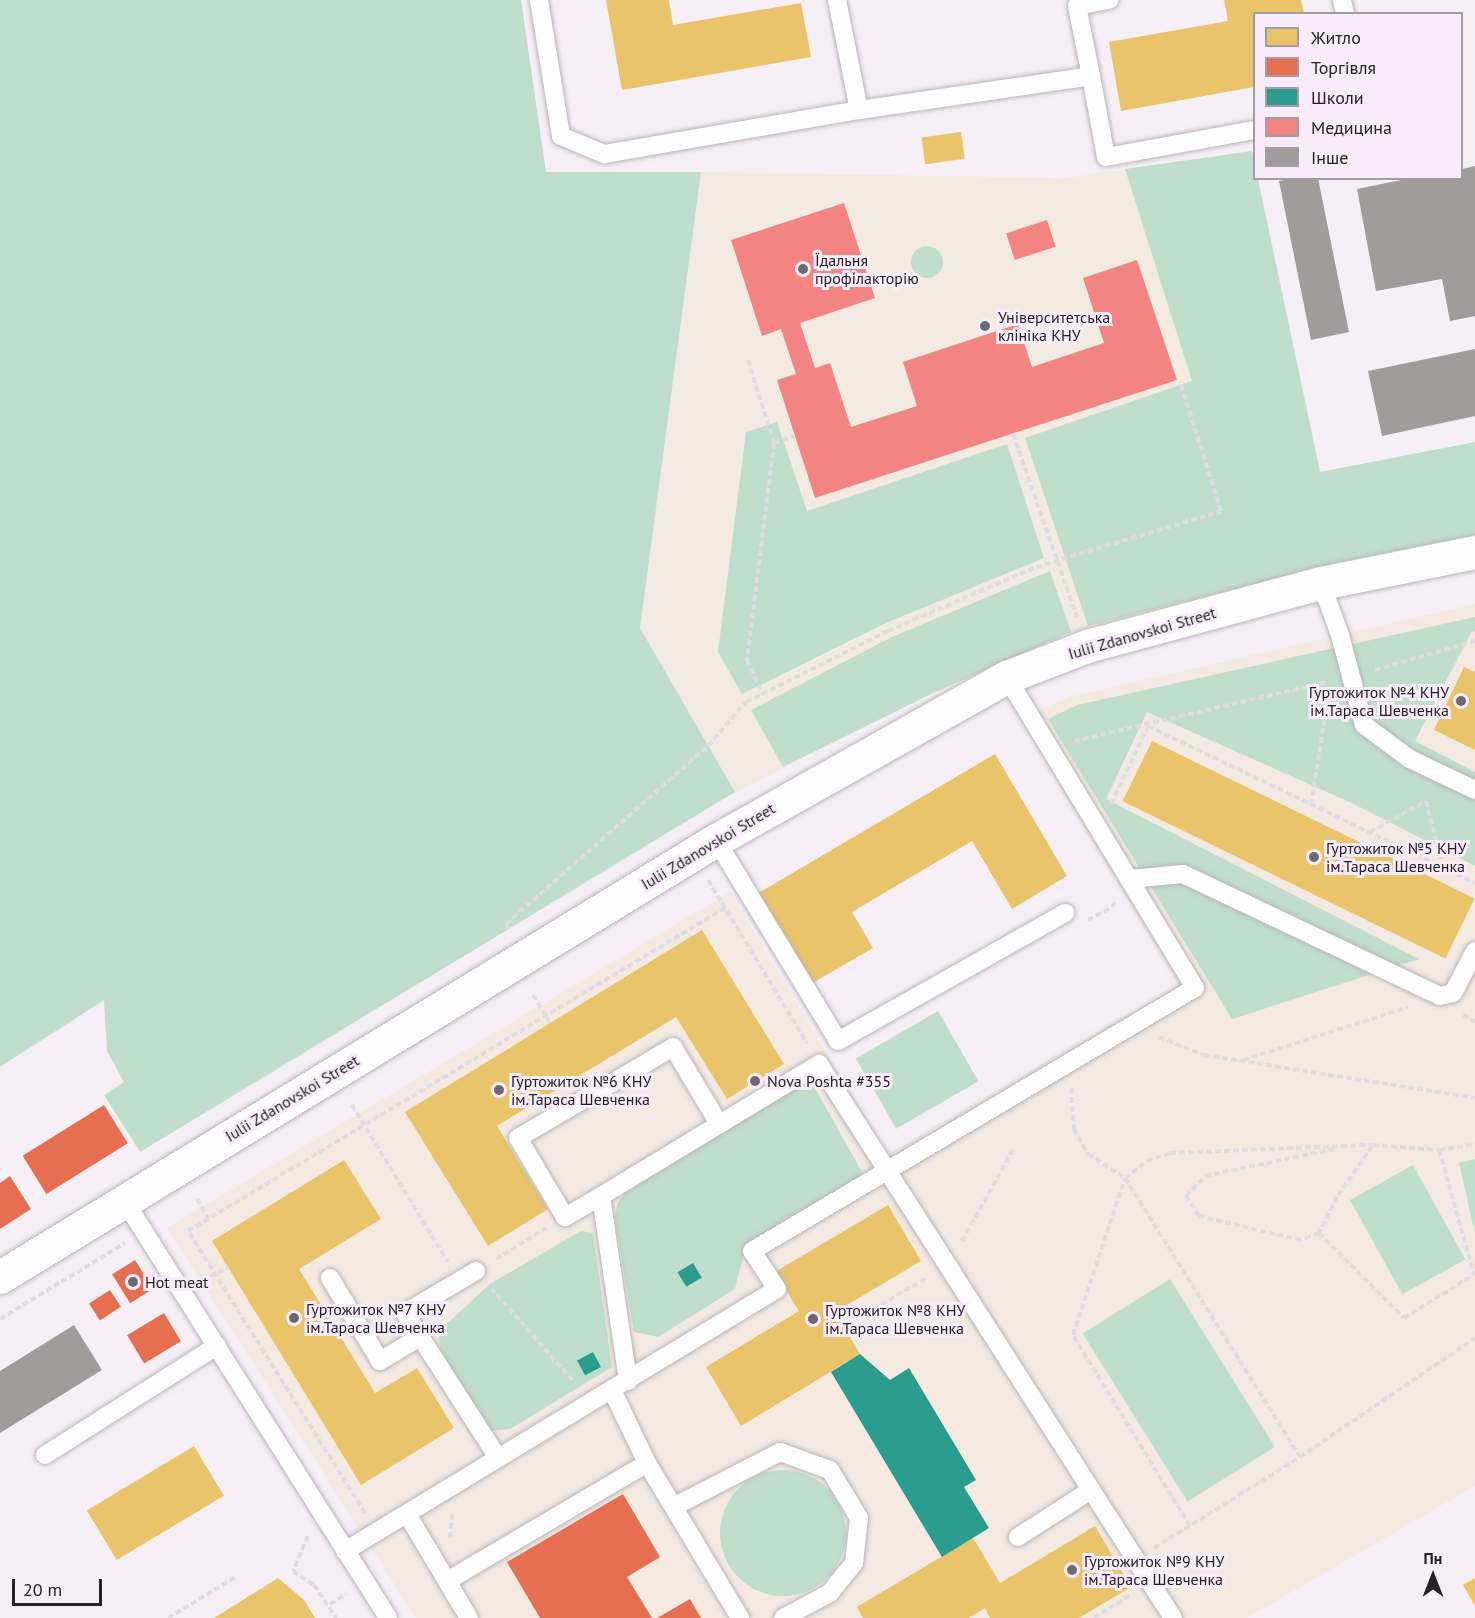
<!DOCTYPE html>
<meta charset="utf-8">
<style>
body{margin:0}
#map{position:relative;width:1475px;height:1618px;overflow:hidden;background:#f6f0f6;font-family:"PT Sans",sans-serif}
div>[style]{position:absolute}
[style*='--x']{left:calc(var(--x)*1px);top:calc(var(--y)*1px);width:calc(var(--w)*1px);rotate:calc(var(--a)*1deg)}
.education>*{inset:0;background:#f4eae2}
.medical>*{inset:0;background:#f3eae2}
.green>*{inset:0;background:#c0decc;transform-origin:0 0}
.round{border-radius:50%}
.homes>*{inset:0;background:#e9c46a;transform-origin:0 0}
.shops>*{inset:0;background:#e76f51;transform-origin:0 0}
.schools>*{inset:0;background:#2a9d8f;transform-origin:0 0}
.health>*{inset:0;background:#f28482;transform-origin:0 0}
.building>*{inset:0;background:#a19c9c}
.path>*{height:4px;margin-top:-2px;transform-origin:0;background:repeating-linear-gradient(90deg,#e0dde0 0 6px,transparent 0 9px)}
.roads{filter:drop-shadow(0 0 2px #b9b4b9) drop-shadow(0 0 2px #b9b4b9)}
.service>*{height:18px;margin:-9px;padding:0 9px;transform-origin:9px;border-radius:9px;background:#fefdfe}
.tertiary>*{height:33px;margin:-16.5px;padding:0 16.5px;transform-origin:16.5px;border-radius:16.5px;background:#fefdfe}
.dots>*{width:16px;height:16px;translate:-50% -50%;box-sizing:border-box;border:3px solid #f9ecfa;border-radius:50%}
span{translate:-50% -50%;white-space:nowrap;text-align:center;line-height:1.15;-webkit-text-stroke:6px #f9ecfa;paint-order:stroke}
.poi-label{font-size:16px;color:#262126}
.left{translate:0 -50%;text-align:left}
.right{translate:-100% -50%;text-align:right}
.street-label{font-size:16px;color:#262126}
.legend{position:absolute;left:1253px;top:12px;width:210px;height:168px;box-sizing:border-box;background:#f9ecfa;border:2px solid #a59ba5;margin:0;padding:8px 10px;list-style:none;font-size:18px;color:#262126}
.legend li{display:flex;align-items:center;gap:12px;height:30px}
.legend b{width:30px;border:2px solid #a59ba5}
.north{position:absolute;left:1403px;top:1546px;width:60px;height:60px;-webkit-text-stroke:4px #f9ecfa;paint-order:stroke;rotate:0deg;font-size:16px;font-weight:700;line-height:24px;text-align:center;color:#262126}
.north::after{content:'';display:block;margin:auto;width:21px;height:27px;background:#262126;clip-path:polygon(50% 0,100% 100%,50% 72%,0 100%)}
.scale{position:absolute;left:12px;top:1579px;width:90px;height:27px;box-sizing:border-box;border:3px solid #262126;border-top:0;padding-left:8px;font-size:18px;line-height:21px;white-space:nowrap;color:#262126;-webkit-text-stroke:4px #f9ecfa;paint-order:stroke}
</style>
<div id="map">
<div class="education">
<div style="clip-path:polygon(1475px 604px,1475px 1486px,1247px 1618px,416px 1618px,167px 1228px,730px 892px,887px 1154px,1179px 985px,1019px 719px,1069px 697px)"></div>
</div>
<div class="medical">
<div style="clip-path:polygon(1252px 151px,1340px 562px,1071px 632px,933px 693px,735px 792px,640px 628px,701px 172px,1066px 178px)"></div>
</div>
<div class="green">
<div style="clip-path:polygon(0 0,521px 0,546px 172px,701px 172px,640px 628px,735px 792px,140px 1152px,104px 1095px,124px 1082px,107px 1051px,104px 1000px,0 1067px)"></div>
<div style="clip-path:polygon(1252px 151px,1320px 472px,1475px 442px,1475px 535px,1340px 562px,1088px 626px,1025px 438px,1192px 381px,1125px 169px)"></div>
<div class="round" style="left:911px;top:246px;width:32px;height:32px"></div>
<div style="clip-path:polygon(777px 422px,807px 511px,1007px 444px,1044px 558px,886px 623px,742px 694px,718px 652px,746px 432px)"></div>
<div style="clip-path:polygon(1050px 571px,1071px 632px,933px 693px,783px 767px,751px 710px,892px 637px)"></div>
<div style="clip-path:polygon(1475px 617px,1475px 632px,1472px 631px,1415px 741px,1475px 772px,1475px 866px,1354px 804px,1147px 712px,1106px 799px,1419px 959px,1232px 1019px,1048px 719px,1077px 705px)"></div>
<div style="left:938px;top:1011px;width:81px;height:95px;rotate:60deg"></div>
<div style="clip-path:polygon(810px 1079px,863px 1174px,746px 1245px,735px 1289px,658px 1337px,634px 1332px,615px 1219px,617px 1204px,625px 1193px)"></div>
<div style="clip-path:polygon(1475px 1159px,1475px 1233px,1459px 1163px)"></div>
<div style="left:1413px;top:1165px;width:108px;height:72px;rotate:61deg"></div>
<div style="clip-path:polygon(581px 1231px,593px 1233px,612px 1367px,510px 1429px,488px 1431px,440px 1352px,439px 1331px,490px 1284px)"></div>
<div style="left:1170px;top:1279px;width:198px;height:103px;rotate:58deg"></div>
<div class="round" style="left:720px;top:1470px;width:126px;height:126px"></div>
</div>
<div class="homes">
<div style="clip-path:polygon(606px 0,669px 0,673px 25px,801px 3px,811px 57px,622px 90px)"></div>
<div style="clip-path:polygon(1224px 0,1301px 0,1304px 14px,1254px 14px,1254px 87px,1121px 111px,1109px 42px,1228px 21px)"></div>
<div style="left:961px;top:132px;width:27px;height:40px;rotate:82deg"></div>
<div style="clip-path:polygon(1464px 667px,1475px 672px,1475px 750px,1434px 730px)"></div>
<div style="left:1152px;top:741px;width:359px;height:67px;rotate:26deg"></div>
<div style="clip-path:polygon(995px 754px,1067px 876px,1012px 909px,972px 841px,852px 912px,873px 948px,809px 985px,755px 895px)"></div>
<div style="clip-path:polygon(702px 930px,784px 1064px,727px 1099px,676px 1017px,497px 1126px,548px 1209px,488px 1246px,405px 1112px)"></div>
<div style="clip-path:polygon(344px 1160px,381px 1219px,299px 1269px,375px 1393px,417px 1368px,454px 1428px,361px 1485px,212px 1241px)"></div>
<div style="clip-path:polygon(888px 1205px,921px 1261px,835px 1312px,860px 1354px,741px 1426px,706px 1367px,799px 1311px,775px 1272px)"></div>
<div style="left:194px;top:1446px;width:58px;height:125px;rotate:59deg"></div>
<div style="clip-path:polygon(1095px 1526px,1131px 1587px,1079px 1618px,990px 1618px,985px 1608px,968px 1618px,863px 1618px,857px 1607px,973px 1538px,1000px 1583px)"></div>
<div style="clip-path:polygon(278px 1578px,304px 1600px,315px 1618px,214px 1618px)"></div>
<div style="clip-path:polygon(1475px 1578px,1475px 1606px,1463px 1585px)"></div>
</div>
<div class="shops">
<div style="left:104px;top:1105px;width:45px;height:96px;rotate:58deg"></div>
<div style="clip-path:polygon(10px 1176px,31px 1209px,0 1229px,0 1183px)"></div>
<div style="left:135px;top:1260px;width:34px;height:27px;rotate:58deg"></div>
<div style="left:110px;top:1290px;width:20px;height:25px;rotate:57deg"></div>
<div style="left:164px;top:1313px;width:33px;height:43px;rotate:59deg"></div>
<div style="clip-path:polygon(623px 1494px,660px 1557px,627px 1577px,652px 1618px,540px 1618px,507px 1562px)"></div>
<div style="clip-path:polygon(690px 1599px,701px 1618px,657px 1618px)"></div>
</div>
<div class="schools">
<div style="left:693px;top:1263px;width:17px;height:18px;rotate:59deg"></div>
<div style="left:593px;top:1352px;width:17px;height:18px;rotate:62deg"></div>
<div style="clip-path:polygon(860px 1354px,890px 1380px,909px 1368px,976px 1480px,964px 1487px,989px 1528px,942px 1557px,831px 1372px)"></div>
</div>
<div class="health">
<div style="clip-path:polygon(844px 203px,875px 298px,800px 323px,815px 368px,830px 363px,851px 427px,917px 406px,903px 362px,1018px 324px,1032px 367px,1104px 343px,1083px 278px,1137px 260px,1177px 380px,815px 498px,777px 380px,796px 374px,781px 329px,762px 336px,731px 240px)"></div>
<div style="left:1047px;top:220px;width:28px;height:43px;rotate:72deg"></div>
</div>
<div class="building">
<div style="clip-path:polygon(1475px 166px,1475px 316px,1450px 321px,1442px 279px,1376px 291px,1357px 189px,1411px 178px,1462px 178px,1462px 169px)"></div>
<div style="clip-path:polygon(1294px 178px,1318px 178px,1349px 332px,1311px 340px,1279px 181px)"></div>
<div style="clip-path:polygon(1475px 349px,1475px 416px,1382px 436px,1368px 371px)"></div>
<div style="clip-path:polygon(74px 1325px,102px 1370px,0 1433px,0 1371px)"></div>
</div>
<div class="path">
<div style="--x:748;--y:360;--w:87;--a:72.6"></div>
<div style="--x:774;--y:443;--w:219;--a:97.1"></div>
<div style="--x:747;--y:660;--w:38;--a:65"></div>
<div style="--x:1013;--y:434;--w:194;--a:70.7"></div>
<div style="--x:774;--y:443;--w:22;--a:-18"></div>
<div style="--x:1375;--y:670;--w:104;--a:-16.2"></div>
<div style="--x:1074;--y:741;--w:260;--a:-13.1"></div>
<div style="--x:1111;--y:804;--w:86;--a:-64.6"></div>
<div style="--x:1148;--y:726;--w:363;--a:25.6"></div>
<div style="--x:1311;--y:805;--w:113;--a:-80.9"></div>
<div style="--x:1370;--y:832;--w:64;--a:-29"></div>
<div style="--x:1426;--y:801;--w:68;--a:75.6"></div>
<div style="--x:708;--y:880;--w:191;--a:58.7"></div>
<div style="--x:1088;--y:920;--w:27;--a:-28"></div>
<div style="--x:1112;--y:907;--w:8;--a:-60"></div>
<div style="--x:509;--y:929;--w:6;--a:-121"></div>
<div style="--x:506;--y:924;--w:269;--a:-41.4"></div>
<div style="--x:708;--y:746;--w:58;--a:-49.2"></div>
<div style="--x:746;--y:702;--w:159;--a:-26.6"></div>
<div style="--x:888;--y:631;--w:161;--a:-23.4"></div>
<div style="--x:1036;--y:567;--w:193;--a:-16.8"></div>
<div style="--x:1221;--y:511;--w:136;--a:-107.5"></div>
<div style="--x:533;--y:995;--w:33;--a:59"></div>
<div style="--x:1463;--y:1015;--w:14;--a:30"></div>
<div style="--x:1159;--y:1037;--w:48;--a:21.8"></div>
<div style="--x:1204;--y:1055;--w:274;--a:9"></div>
<div style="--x:1243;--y:1060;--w:173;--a:-17.8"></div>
<div style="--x:1071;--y:1088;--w:41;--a:85.8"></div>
<div style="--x:1074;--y:1129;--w:29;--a:61"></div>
<div style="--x:1088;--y:1154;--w:44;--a:33"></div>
<div style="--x:1125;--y:1178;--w:329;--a:57.9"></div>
<div style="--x:352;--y:1105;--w:184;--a:58.6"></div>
<div style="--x:1372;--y:1146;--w:62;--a:124.5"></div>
<div style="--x:1337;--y:1197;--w:40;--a:116.6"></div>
<div style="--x:1319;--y:1233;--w:120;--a:45"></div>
<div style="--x:1404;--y:1318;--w:84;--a:-31.8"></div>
<div style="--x:1439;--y:1150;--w:129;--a:74.2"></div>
<div style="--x:197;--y:1199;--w:23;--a:59"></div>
<div style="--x:1319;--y:1233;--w:19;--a:159"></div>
<div style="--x:1301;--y:1240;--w:105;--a:-166.8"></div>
<div style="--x:1199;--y:1216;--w:24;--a:-123"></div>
<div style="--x:1186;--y:1196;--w:28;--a:-46"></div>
<div style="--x:1205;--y:1176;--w:132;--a:-11.8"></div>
<div style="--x:962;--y:1241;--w:107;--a:-60.8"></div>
<div style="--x:496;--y:1259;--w:59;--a:-31.8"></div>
<div style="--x:202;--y:1281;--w:30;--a:-28"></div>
<div style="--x:491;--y:1288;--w:127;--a:48.5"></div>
<div style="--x:858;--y:1318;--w:80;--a:-30.1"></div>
<div style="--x:0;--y:1319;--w:146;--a:-31.3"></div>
<div style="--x:365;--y:1513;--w:333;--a:-122.1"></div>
<div style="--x:188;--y:1231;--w:627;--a:-31.03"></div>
<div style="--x:1190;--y:1526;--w:224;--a:-121.5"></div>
<div style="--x:1073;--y:1335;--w:165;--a:-71.7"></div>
<div style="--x:1125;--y:1178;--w:28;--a:-38"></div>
<div style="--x:1147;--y:1161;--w:24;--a:-19"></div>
<div style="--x:1170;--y:1153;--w:203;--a:-2.3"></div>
<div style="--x:1373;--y:1145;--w:66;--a:4.3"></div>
<div style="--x:1439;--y:1150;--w:36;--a:-9"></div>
<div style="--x:308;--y:1536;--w:38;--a:113"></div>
<div style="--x:293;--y:1571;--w:25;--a:34"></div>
<div style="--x:314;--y:1585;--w:40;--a:56"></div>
<div style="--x:450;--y:1538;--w:23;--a:-85"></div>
<div style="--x:1154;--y:1548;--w:172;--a:-31.9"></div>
<div style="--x:1300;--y:1457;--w:212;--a:-34.2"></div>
<div style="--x:330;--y:1604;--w:19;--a:-32"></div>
<div style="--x:168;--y:1618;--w:81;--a:-31.3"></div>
<div style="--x:1094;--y:1618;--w:45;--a:-32.3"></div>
</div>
<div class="roads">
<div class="service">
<div style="--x:539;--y:0;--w:138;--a:80.8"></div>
<div style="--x:561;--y:136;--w:47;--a:22.7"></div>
<div style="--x:604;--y:154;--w:259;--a:-9.8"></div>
<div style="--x:859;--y:110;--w:234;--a:-8.3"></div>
<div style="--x:1091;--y:76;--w:82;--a:79.5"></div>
<div style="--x:1106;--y:157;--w:150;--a:-10.3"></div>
<div style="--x:837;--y:0;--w:112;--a:78.7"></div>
<div style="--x:1342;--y:0;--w:14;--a:78"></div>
<div style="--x:1091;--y:76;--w:71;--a:-101.3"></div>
<div style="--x:1077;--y:6;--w:33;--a:-11"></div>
<div style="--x:1321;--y:583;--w:55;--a:69.9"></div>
<div style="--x:1340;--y:635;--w:93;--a:75.1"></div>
<div style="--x:1364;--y:725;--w:57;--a:36.5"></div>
<div style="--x:1410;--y:759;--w:72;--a:25.5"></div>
<div style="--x:716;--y:840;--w:235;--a:58.7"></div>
<div style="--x:838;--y:1041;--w:261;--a:-29.4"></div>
<div style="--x:1129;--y:879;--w:54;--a:-5.3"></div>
<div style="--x:1183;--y:874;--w:284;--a:25.4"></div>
<div style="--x:1440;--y:996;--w:13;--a:-13"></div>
<div style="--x:1453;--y:993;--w:47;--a:-62.4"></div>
<div style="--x:601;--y:1196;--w:42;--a:149.7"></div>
<div style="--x:565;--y:1217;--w:92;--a:-120.7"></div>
<div style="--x:518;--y:1138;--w:180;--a:-30.4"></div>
<div style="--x:673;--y:1047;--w:90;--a:59.1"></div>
<div style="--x:124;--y:1200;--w:494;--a:57.7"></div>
<div style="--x:476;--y:1271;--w:82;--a:149.4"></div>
<div style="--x:405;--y:1313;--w:172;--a:57.3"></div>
<div style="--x:330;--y:1278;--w:97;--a:58.9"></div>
<div style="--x:380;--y:1361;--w:47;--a:-31"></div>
<div style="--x:628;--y:1381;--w:187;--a:-98.3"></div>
<div style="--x:601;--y:1196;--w:255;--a:-31.2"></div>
<div style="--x:819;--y:1064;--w:657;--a:57.42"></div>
<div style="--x:612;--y:1390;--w:81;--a:64.4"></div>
<div style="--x:45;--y:1455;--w:204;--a:-32.4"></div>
<div style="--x:675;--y:1506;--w:118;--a:-27.2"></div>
<div style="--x:780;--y:1452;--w:53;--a:19.8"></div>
<div style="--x:830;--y:1470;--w:56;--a:58.9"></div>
<div style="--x:859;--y:1518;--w:45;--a:96.3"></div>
<div style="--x:854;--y:1563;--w:38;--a:129"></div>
<div style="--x:830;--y:1593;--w:53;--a:152"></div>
<div style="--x:407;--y:1514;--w:121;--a:59.2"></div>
<div style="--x:1018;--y:1537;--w:87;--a:-32.8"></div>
<div style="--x:345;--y:1551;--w:505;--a:-31.24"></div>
<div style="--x:777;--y:1289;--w:45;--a:-123.3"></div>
<div style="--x:752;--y:1251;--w:515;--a:-30.7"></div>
<div style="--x:1195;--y:988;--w:363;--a:-121.2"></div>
<div style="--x:447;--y:1581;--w:232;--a:-30.5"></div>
<div style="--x:647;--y:1463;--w:181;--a:59"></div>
</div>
<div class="tertiary">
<div style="--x:0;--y:1277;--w:839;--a:-31.4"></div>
<div style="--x:716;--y:840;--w:334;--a:-29.3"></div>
<div style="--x:1007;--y:677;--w:86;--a:-21.2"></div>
<div style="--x:1087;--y:646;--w:242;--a:-15.1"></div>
<div style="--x:1321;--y:583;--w:157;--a:-11.4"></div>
</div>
</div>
<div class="dots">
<div style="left:803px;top:269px;background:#6f696f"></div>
<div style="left:985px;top:326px;background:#6f696f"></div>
<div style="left:1461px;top:701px;background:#6f696f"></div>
<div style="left:1314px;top:857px;background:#6f696f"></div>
<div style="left:755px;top:1081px;background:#6f696f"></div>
<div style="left:499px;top:1090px;background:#6f696f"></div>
<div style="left:133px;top:1282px;background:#6f696f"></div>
<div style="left:294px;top:1318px;background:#6f696f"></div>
<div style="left:813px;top:1319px;background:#6f696f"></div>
<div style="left:1072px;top:1570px;background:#6f696f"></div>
</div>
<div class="poi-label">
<span class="left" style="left:815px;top:269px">Їдальня<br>профілакторію</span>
<span class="left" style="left:998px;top:326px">Університетська<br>клініка КНУ</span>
<span class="right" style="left:1449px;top:701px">Гуртожиток №4 КНУ<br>ім.Тараса Шевченка</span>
<span class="left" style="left:1326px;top:857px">Гуртожиток №5 КНУ<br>ім.Тараса Шевченка</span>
<span class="left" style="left:511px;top:1090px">Гуртожиток №6 КНУ<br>ім.Тараса Шевченка</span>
<span class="left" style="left:767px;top:1081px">Nova Poshta #355</span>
<span class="left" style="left:145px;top:1282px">Hot meat</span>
<span class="left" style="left:306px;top:1318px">Гуртожиток №7 КНУ<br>ім.Тараса Шевченка</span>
<span class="left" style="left:825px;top:1319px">Гуртожиток №8 КНУ<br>ім.Тараса Шевченка</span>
<span class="left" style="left:1084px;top:1570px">Гуртожиток №9 КНУ<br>ім.Тараса Шевченка</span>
</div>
<div class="street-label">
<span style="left:1142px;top:633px;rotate:-16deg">Iulii Zdanovskoi Street</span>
<span style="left:708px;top:846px;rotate:-31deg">Iulii Zdanovskoi Street</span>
<span style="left:292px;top:1098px;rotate:-31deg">Iulii Zdanovskoi Street</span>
</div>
<ul class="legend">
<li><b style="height:16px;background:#e9c46a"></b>Житло</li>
<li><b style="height:16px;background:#e76f51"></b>Торгівля</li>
<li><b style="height:16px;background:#2a9d8f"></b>Школи</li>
<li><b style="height:16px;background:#f28482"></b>Медицина</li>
<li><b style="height:16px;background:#a19c9c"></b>Інше</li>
</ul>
<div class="north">Пн</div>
<div class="scale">20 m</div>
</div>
